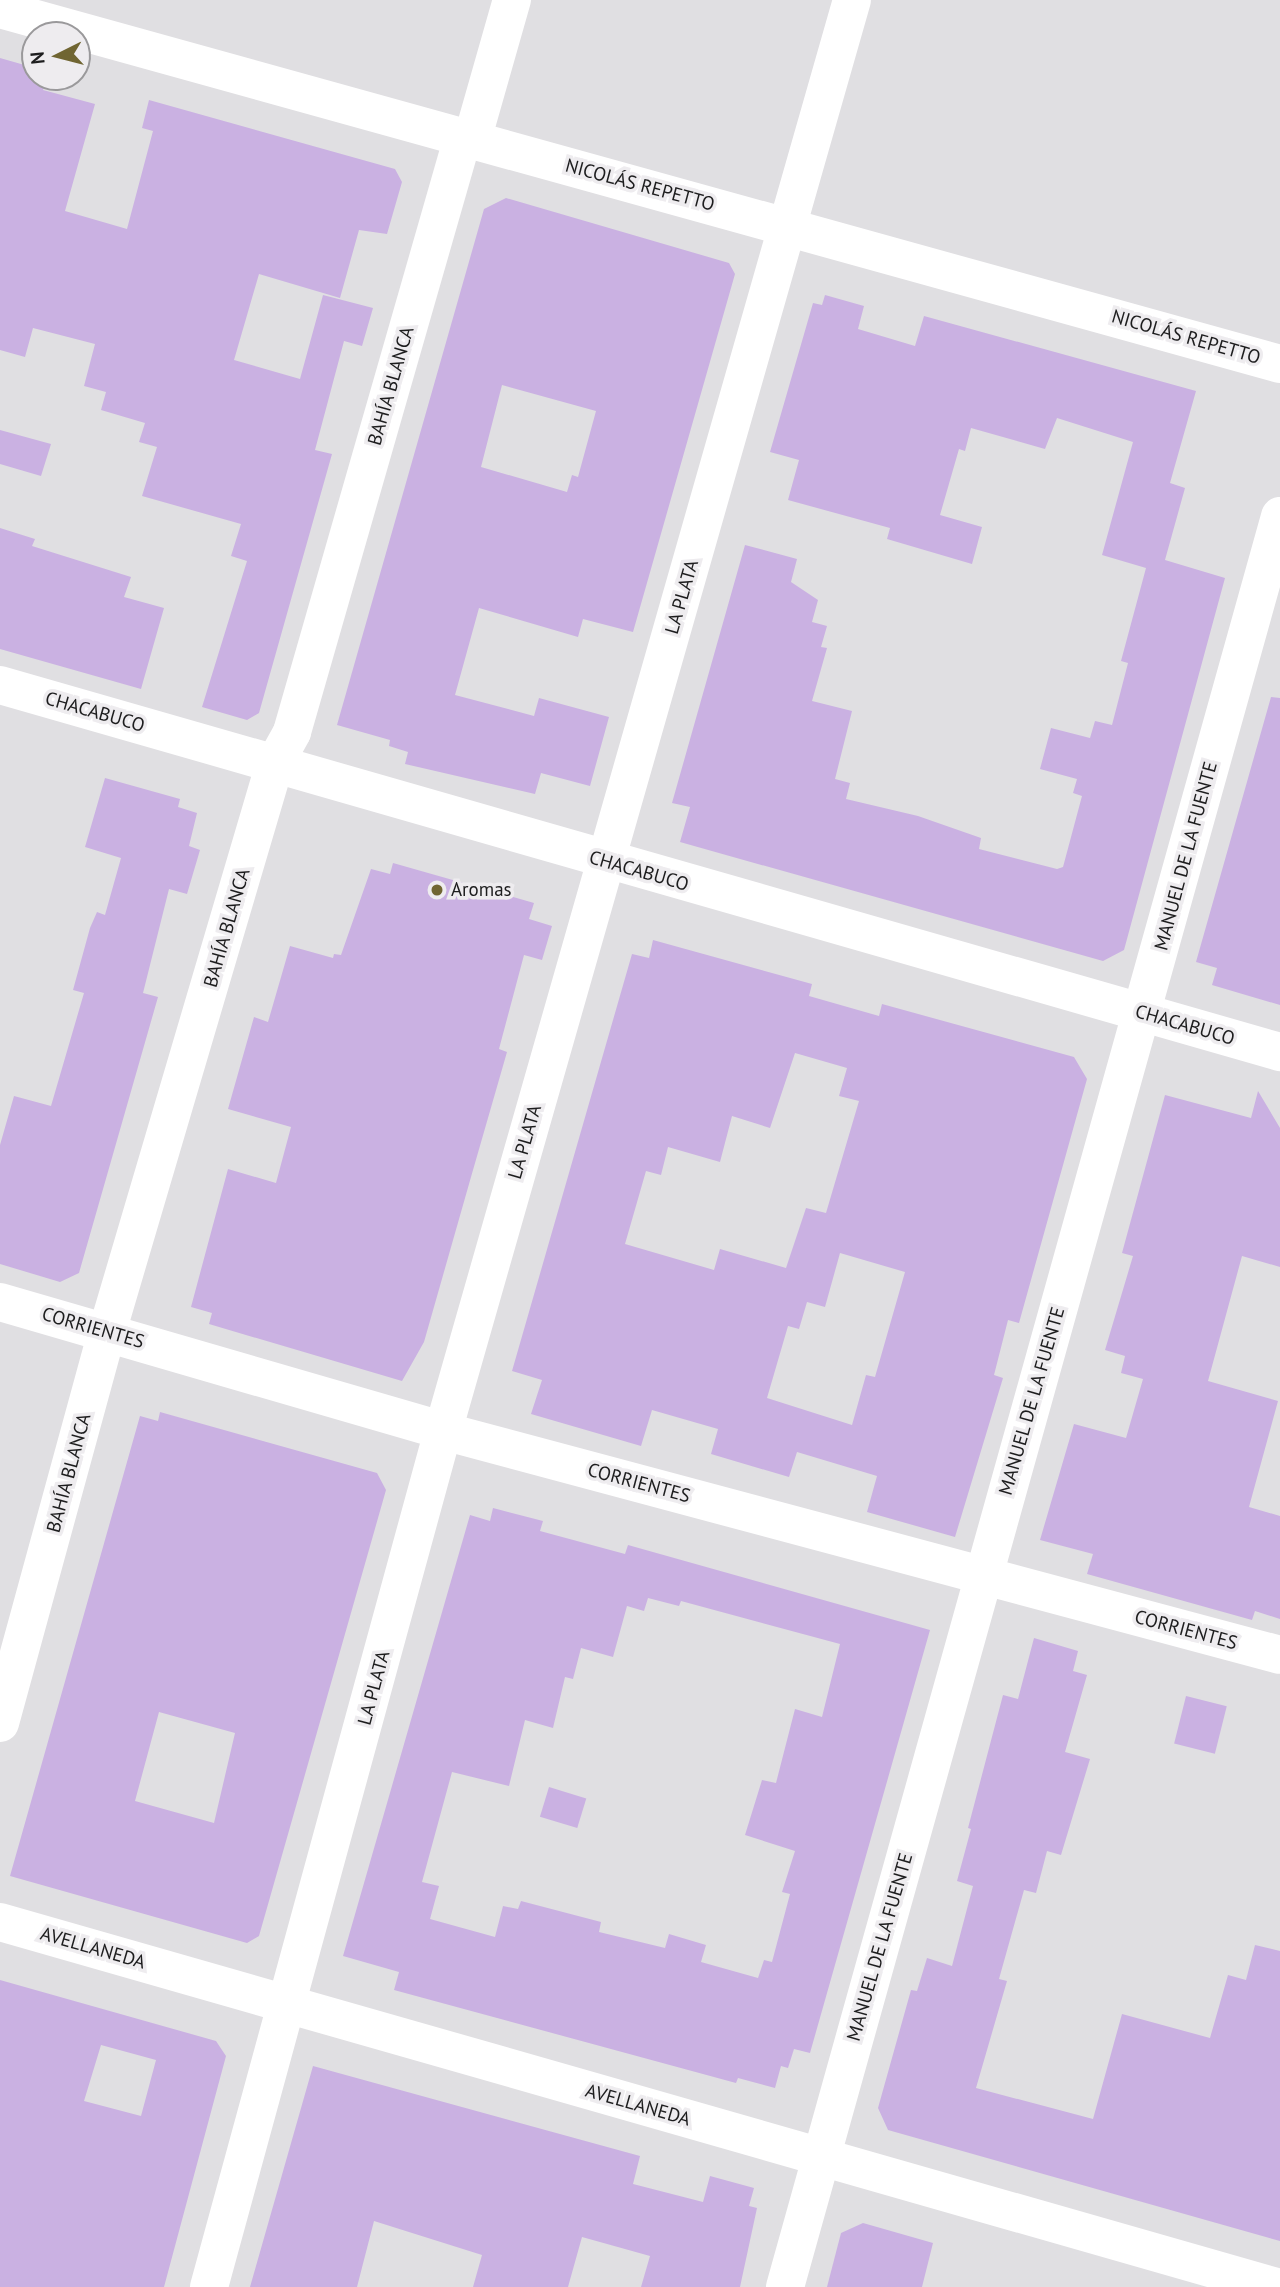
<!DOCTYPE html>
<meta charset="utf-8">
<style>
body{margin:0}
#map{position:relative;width:1280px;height:2287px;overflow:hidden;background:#e0dfe2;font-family:"PT Sans",sans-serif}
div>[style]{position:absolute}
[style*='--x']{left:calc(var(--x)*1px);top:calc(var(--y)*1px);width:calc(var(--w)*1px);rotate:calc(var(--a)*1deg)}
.building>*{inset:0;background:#cab1e2;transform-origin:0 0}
.minor>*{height:38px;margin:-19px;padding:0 19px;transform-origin:19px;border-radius:19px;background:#fff}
.dots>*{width:19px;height:19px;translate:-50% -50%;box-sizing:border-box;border:4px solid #eeecef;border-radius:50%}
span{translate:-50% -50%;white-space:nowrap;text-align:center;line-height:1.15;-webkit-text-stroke:7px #eeecef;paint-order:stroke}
.street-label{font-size:19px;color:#1d1d1e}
.poi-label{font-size:19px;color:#1d1d1e}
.left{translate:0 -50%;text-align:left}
.north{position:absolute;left:21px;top:21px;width:70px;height:70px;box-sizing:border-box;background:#eeecef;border:2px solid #9a999b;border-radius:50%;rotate:264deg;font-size:19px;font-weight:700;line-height:28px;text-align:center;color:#1d1d1e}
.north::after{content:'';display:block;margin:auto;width:24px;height:32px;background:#706532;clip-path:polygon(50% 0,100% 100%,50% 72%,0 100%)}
</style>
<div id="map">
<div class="building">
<div style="clip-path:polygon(0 58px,35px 68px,35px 77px,47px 77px,43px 90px,95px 104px,65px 211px,127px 229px,153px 131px,142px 128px,149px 100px,395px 169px,402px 182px,387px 234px,359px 230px,340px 298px,259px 274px,234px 360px,300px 379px,323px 295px,373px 308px,362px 346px,344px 341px,315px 450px,332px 454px,259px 713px,247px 720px,202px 707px,247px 561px,231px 556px,241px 524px,142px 496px,157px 447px,139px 442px,145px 423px,101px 410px,106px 392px,84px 386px,95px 344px,33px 328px,25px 357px,0 350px)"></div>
<div style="clip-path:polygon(evenodd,506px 198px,729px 263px,735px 274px,633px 632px,583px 619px,578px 637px,479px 608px,455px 695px,534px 716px,539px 698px,609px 717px,590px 786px,541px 773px,535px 794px,405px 764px,408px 752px,389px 746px,390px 740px,337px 725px,484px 209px,506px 198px,502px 385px,596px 411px,578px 477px,572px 475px,567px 492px,481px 467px,502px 385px)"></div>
<div style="clip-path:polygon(825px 295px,864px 306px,858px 329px,915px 346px,924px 316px,1196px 391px,1170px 483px,1185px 488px,1165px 560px,1225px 578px,1124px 950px,1103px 961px,680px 842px,690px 807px,672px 803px,745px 545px,797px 559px,791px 582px,818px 600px,812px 622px,827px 626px,821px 647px,827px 648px,812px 701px,852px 711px,835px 779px,850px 783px,846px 799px,918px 816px,981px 838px,979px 849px,1057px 869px,1063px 867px,1082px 796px,1073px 793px,1077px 779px,1040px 769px,1051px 728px,1090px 738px,1095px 721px,1112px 725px,1128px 663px,1121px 661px,1146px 568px,1102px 555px,1133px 442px,1057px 418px,1045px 449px,971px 428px,965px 451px,959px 449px,940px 515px,982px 527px,972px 564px,887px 539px,890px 528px,788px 500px,799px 460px,770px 452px,813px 303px,822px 305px)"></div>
<div style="clip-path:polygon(0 430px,51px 444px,41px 476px,0 464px)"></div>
<div style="clip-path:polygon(0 528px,35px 539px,32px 546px,131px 577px,124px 597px,164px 608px,141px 689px,0 649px)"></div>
<div style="clip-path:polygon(1271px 697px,1280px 698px,1280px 1005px,1212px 985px,1217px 968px,1196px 962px)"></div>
<div style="clip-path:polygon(105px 778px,180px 799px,178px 807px,197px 813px,189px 846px,200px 850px,187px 894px,169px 889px,143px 993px,158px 997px,79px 1273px,60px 1282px,0 1264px,0 1145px,14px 1096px,51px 1106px,84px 993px,73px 990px,90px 928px,97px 912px,105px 915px,121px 858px,85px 847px)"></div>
<div style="clip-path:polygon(393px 863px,534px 903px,529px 919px,552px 926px,542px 960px,524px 955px,499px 1049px,507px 1052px,471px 1177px,424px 1342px,402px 1381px,209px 1324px,212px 1313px,191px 1307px,228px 1169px,276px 1183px,291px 1127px,228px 1109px,254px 1017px,268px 1022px,290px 946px,333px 958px,334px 954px,341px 955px,371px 869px,390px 874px)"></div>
<div style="clip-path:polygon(evenodd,653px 940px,812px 984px,809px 996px,879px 1016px,882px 1004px,1074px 1057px,1087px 1079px,1019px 1323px,1008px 1320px,994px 1375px,1003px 1378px,955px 1537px,867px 1512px,877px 1476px,797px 1452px,789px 1477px,711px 1454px,718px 1429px,652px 1410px,641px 1446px,531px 1414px,542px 1380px,512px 1371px,632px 954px,649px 958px,653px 940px,795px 1053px,847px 1068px,839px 1096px,859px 1101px,826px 1213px,806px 1208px,786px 1268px,720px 1249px,714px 1270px,625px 1244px,646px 1171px,661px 1175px,668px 1147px,720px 1162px,732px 1116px,770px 1128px,795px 1053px,653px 940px,840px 1253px,905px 1272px,875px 1377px,866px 1375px,852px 1425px,767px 1398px,788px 1326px,799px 1329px,807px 1302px,825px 1307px,840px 1253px)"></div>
<div style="clip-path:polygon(1258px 1091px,1280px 1128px,1280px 1267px,1242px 1256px,1208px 1381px,1278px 1401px,1249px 1507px,1280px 1516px,1280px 1619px,1255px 1611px,1252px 1620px,1087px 1574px,1093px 1554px,1040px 1540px,1074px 1424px,1126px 1438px,1143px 1379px,1121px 1373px,1125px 1356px,1105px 1350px,1133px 1256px,1122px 1253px,1165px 1095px,1251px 1118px)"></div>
<div style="clip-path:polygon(evenodd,160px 1412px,377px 1473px,386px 1490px,259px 1936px,247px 1943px,10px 1876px,140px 1416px,158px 1421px,160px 1412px,159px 1712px,235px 1733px,214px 1823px,135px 1801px,159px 1712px)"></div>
<div style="clip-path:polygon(evenodd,493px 1508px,543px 1521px,540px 1531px,625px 1554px,628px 1545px,930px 1630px,810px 2053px,794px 2049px,788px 2068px,781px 2066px,775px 2088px,738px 2078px,736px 2083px,394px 1990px,399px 1972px,343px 1956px,470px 1515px,490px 1521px,493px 1508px,648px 1598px,679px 1606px,681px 1601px,840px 1644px,822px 1717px,795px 1709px,776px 1783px,762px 1780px,745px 1835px,795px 1851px,782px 1892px,790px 1894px,772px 1962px,764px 1960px,758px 1978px,701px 1962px,706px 1945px,669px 1934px,665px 1948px,599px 1932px,601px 1922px,521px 1901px,518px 1909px,503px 1906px,495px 1937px,430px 1919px,439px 1886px,422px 1882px,452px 1772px,509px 1786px,525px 1720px,553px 1728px,565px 1677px,573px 1679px,581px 1648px,613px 1657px,627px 1606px,644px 1611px,648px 1598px)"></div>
<div style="clip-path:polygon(1034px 1638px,1078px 1651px,1073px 1671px,1087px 1675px,1065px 1752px,1090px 1759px,1061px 1855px,1047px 1851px,1036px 1893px,1024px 1890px,999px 1979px,1007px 1981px,976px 2088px,1093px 2119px,1122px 2014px,1210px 2038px,1228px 1975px,1246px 1980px,1255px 1945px,1280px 1951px,1280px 2241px,888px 2130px,878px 2108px,911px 1990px,917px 1991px,927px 1958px,952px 1966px,973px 1886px,957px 1881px,971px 1829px,968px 1828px,1003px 1695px,1018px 1699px)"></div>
<div style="left:1186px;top:1696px;width:42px;height:49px;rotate:14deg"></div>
<div style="left:549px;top:1787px;width:39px;height:31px;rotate:17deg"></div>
<div style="clip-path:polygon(evenodd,0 1980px,216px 2041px,226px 2056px,164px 2287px,0 2287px,0 1980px,101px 2045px,156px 2060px,141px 2116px,84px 2101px,101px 2045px)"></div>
<div style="clip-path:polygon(313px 2066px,640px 2156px,633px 2184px,703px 2202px,710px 2176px,754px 2188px,749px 2206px,757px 2208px,740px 2287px,641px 2287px,650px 2256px,582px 2237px,568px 2287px,473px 2287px,482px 2255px,374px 2221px,357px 2287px,250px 2287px)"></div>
<div style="clip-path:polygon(863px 2223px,933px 2243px,922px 2287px,827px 2287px,841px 2233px)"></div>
</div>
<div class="minor">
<div style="--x:0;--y:9;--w:1328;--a:15.5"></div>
<div style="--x:472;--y:140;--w:146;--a:-74.1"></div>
<div style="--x:0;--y:685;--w:1332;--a:16"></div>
<div style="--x:0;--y:1302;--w:461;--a:16.2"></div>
<div style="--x:443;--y:1431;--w:866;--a:14.98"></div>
<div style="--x:0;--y:1723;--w:405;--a:-74.7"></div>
<div style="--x:107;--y:1332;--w:593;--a:-73.55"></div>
<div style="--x:275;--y:763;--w:35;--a:-61"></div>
<div style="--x:292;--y:732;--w:619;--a:-73.97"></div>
<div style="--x:0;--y:1922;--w:1327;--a:15.96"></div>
<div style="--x:209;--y:2287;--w:887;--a:-74.71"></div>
<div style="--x:443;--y:1431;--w:1488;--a:-74.05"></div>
<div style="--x:785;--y:2287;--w:1839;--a:-74.38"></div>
</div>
<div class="dots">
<div style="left:437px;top:890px;background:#706532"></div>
</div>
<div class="street-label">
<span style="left:640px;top:185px;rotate:15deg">NICOLÁS REPETTO</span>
<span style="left:1186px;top:337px;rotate:16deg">NICOLÁS REPETTO</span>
<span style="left:391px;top:386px;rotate:-74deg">BAHÍA BLANCA</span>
<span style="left:682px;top:597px;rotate:-74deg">LA PLATA</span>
<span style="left:95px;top:712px;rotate:16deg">CHACABUCO</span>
<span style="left:1186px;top:856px;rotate:-75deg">MANUEL DE LA FUENTE</span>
<span style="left:639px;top:871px;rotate:16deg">CHACABUCO</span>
<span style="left:227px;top:928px;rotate:-74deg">BAHÍA BLANCA</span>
<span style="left:1185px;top:1025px;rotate:16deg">CHACABUCO</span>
<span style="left:525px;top:1142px;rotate:-74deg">LA PLATA</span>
<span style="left:93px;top:1328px;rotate:16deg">CORRIENTES</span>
<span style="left:1032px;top:1401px;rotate:-74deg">MANUEL DE LA FUENTE</span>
<span style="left:69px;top:1473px;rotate:-75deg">BAHÍA BLANCA</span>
<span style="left:639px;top:1483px;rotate:15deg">CORRIENTES</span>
<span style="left:1186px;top:1630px;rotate:15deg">CORRIENTES</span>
<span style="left:374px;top:1688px;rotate:-75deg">LA PLATA</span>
<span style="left:880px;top:1947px;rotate:-74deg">MANUEL DE LA FUENTE</span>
<span style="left:93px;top:1948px;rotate:16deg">AVELLANEDA</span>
<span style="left:638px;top:2105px;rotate:16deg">AVELLANEDA</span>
</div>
<div class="poi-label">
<span class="left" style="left:451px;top:890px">Aromas</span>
</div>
<div class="north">N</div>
</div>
